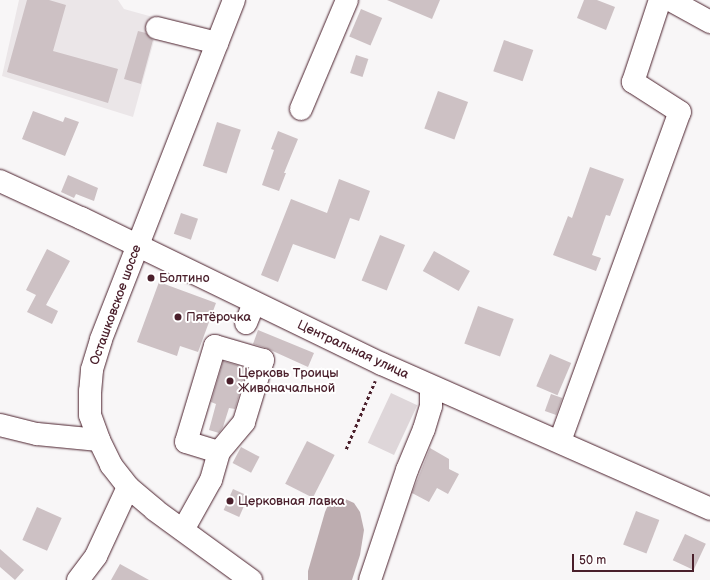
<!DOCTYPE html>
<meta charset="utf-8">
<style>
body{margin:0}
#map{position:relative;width:710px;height:580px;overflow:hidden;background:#f8f6f7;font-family:"Balsamiq Sans",sans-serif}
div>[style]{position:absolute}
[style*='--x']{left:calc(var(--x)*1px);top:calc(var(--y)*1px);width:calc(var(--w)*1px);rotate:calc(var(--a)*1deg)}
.built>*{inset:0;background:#ebe6e8}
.green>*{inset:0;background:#ded6d9;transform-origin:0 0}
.water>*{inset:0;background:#bdadb0}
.building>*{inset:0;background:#cdc1c4;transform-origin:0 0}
.path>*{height:2.5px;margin-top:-1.25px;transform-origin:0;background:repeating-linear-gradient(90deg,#4a1f2b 0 3px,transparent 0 6px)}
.roads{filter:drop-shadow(0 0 1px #4a1f2b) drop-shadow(0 0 1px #4a1f2b)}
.minor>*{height:22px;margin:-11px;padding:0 11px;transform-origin:11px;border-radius:11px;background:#fff}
.major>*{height:22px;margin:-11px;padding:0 11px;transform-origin:11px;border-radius:11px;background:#fff}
.dots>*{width:11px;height:11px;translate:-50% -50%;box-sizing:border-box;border:2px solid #fff;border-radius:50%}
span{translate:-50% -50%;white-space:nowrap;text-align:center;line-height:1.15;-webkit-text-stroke:4px #fff;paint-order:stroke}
.poi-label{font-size:13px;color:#4a1f2b}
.left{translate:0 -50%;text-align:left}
.street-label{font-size:13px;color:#4a1f2b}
.scale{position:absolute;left:572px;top:554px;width:122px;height:18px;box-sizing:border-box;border:2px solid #4a1f2b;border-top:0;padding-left:5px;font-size:12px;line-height:14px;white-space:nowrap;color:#4a1f2b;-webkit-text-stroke:3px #fff;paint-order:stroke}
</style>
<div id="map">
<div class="built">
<div style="clip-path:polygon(19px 0,118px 0,124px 9px,160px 19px,133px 117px,2px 76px)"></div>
</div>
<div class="green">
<div style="left:391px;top:393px;width:29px;height:55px;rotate:25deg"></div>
</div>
<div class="water">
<div style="clip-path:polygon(336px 498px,343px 498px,354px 503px,360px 512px,364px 530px,360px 555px,352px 580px,308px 580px,308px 571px,325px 512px,329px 503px)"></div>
</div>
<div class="building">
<div style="clip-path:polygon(27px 0,49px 0,66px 5px,53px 51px,118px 69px,108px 103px,7px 72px)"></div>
<div style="clip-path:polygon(387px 0,440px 0,432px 19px)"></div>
<div style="clip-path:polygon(584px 0,597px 0,615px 7px,606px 30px,577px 18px)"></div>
<div style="left:361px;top:9px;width:23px;height:30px;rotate:23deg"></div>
<div style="clip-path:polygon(138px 31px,146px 33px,153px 40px,141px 84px,124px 79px)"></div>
<div style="left:504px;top:40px;width:31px;height:33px;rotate:19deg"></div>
<div style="left:356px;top:55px;width:13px;height:19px;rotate:18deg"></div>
<div style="left:438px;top:91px;width:32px;height:40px;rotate:20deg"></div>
<div style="clip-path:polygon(33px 111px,63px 122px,65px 117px,79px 122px,65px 156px,22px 139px)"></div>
<div style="left:217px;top:122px;width:25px;height:46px;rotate:18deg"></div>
<div style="clip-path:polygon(278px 131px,298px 139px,284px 173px,286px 173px,279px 191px,262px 185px,274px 150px,271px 149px)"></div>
<div style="clip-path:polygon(590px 167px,624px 179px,610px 216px,606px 215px,592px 255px,601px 258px,596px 271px,553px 255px,568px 216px,572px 218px)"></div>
<div style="clip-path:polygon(68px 175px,98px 188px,94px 201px,76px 194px,74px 198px,61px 192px)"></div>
<div style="clip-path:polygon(339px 179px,370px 191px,359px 221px,350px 218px,335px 259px,293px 244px,278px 282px,261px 275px,291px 199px,327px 213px)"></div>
<div style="left:181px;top:213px;width:18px;height:22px;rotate:19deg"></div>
<div style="left:380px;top:235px;width:27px;height:49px;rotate:22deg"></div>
<div style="clip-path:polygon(47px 249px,70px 261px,46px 305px,58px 311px,52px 324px,27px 312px,36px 295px,26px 290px)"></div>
<div style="left:434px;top:251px;width:41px;height:23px;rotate:29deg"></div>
<div style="clip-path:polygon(159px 282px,216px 303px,198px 352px,180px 346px,177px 356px,137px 342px)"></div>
<div style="left:478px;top:306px;width:38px;height:40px;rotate:20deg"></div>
<div style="clip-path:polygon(258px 330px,314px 353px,308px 367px,266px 348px,253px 344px)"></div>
<div style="left:550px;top:354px;width:23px;height:35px;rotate:23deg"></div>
<div style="clip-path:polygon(223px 361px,247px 368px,235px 409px,229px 408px,223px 427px,219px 433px,209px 430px,216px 404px,211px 402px)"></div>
<div style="left:551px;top:394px;width:12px;height:18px;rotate:20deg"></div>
<div style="left:307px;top:441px;width:31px;height:48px;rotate:27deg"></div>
<div style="left:241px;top:447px;width:21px;height:18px;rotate:28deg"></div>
<div style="clip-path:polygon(430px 448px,449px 459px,449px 469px,459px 474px,448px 494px,437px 488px,429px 502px,412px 493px)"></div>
<div style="left:233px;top:489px;width:17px;height:23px;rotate:24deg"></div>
<div style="left:37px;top:507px;width:27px;height:36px;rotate:24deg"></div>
<div style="left:636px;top:511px;width:25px;height:36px;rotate:21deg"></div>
<div style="left:685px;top:534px;width:23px;height:29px;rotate:25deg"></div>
<div style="clip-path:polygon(0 549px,24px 570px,15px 580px,0 567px)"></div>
<div style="clip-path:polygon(120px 564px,149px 580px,111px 580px)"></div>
</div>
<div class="path">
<div style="--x:346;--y:449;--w:74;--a:-66.9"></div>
</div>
<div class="roads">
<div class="minor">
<div style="--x:670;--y:0;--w:46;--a:28.8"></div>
<div style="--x:157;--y:28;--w:62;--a:14"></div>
<div style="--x:301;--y:109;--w:118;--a:-67.1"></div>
<div style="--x:0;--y:181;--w:89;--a:24.6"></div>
<div style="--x:81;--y:218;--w:335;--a:25.9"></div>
<div style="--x:382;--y:364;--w:359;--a:23.8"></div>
<div style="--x:246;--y:323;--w:22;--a:-68"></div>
<div style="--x:0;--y:425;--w:38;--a:14"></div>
<div style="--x:37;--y:434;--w:62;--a:5.5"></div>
<div style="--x:560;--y:441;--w:350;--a:-70"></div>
<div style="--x:680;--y:112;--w:56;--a:-147.4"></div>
<div style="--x:633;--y:82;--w:86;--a:-71.8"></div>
<div style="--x:183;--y:530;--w:57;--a:-60.8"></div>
<div style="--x:211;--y:480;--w:29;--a:-74"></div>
<div style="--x:219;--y:452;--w:39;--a:-50"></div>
<div style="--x:244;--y:422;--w:65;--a:-73"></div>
<div style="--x:263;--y:360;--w:50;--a:-163.7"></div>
<div style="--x:215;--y:346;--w:100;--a:106.8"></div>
<div style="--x:186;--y:442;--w:34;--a:17"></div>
<div style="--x:78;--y:580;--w:30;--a:-53"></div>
<div style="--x:96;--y:556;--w:76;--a:-65.1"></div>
<div style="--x:370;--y:580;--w:116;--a:-71.4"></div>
<div style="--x:407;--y:470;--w:44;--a:-67.5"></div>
<div style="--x:424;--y:429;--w:24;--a:-73"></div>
<div style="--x:431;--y:406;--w:19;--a:-90"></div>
</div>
<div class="major">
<div style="--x:234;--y:0;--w:365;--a:111.4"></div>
<div style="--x:101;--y:340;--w:31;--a:107"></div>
<div style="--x:92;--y:370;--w:21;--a:95"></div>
<div style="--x:90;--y:391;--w:24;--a:90"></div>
<div style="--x:90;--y:415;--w:27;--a:70"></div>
<div style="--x:99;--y:440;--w:28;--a:64"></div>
<div style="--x:111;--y:465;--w:28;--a:52"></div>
<div style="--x:128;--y:487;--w:35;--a:40"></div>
<div style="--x:155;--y:510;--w:119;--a:36.1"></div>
</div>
</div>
<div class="dots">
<div style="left:151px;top:278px;background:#4a1f2b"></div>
<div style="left:178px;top:317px;background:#4a1f2b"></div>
<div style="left:230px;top:381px;background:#4a1f2b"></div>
<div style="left:230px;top:501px;background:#4a1f2b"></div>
</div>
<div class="poi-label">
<span class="left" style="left:159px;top:278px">Болтино</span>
<span class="left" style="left:186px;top:317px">Пятёрочка</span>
<span class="left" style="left:238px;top:381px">Церковь Троицы<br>Живоначальной</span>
<span class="left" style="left:238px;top:501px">Церковная лавка</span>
</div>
<div class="street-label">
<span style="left:116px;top:305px;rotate:-70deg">Осташковское шоссе</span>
<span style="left:353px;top:350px;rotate:25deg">Центральная улица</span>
</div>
<div class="scale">50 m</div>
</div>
